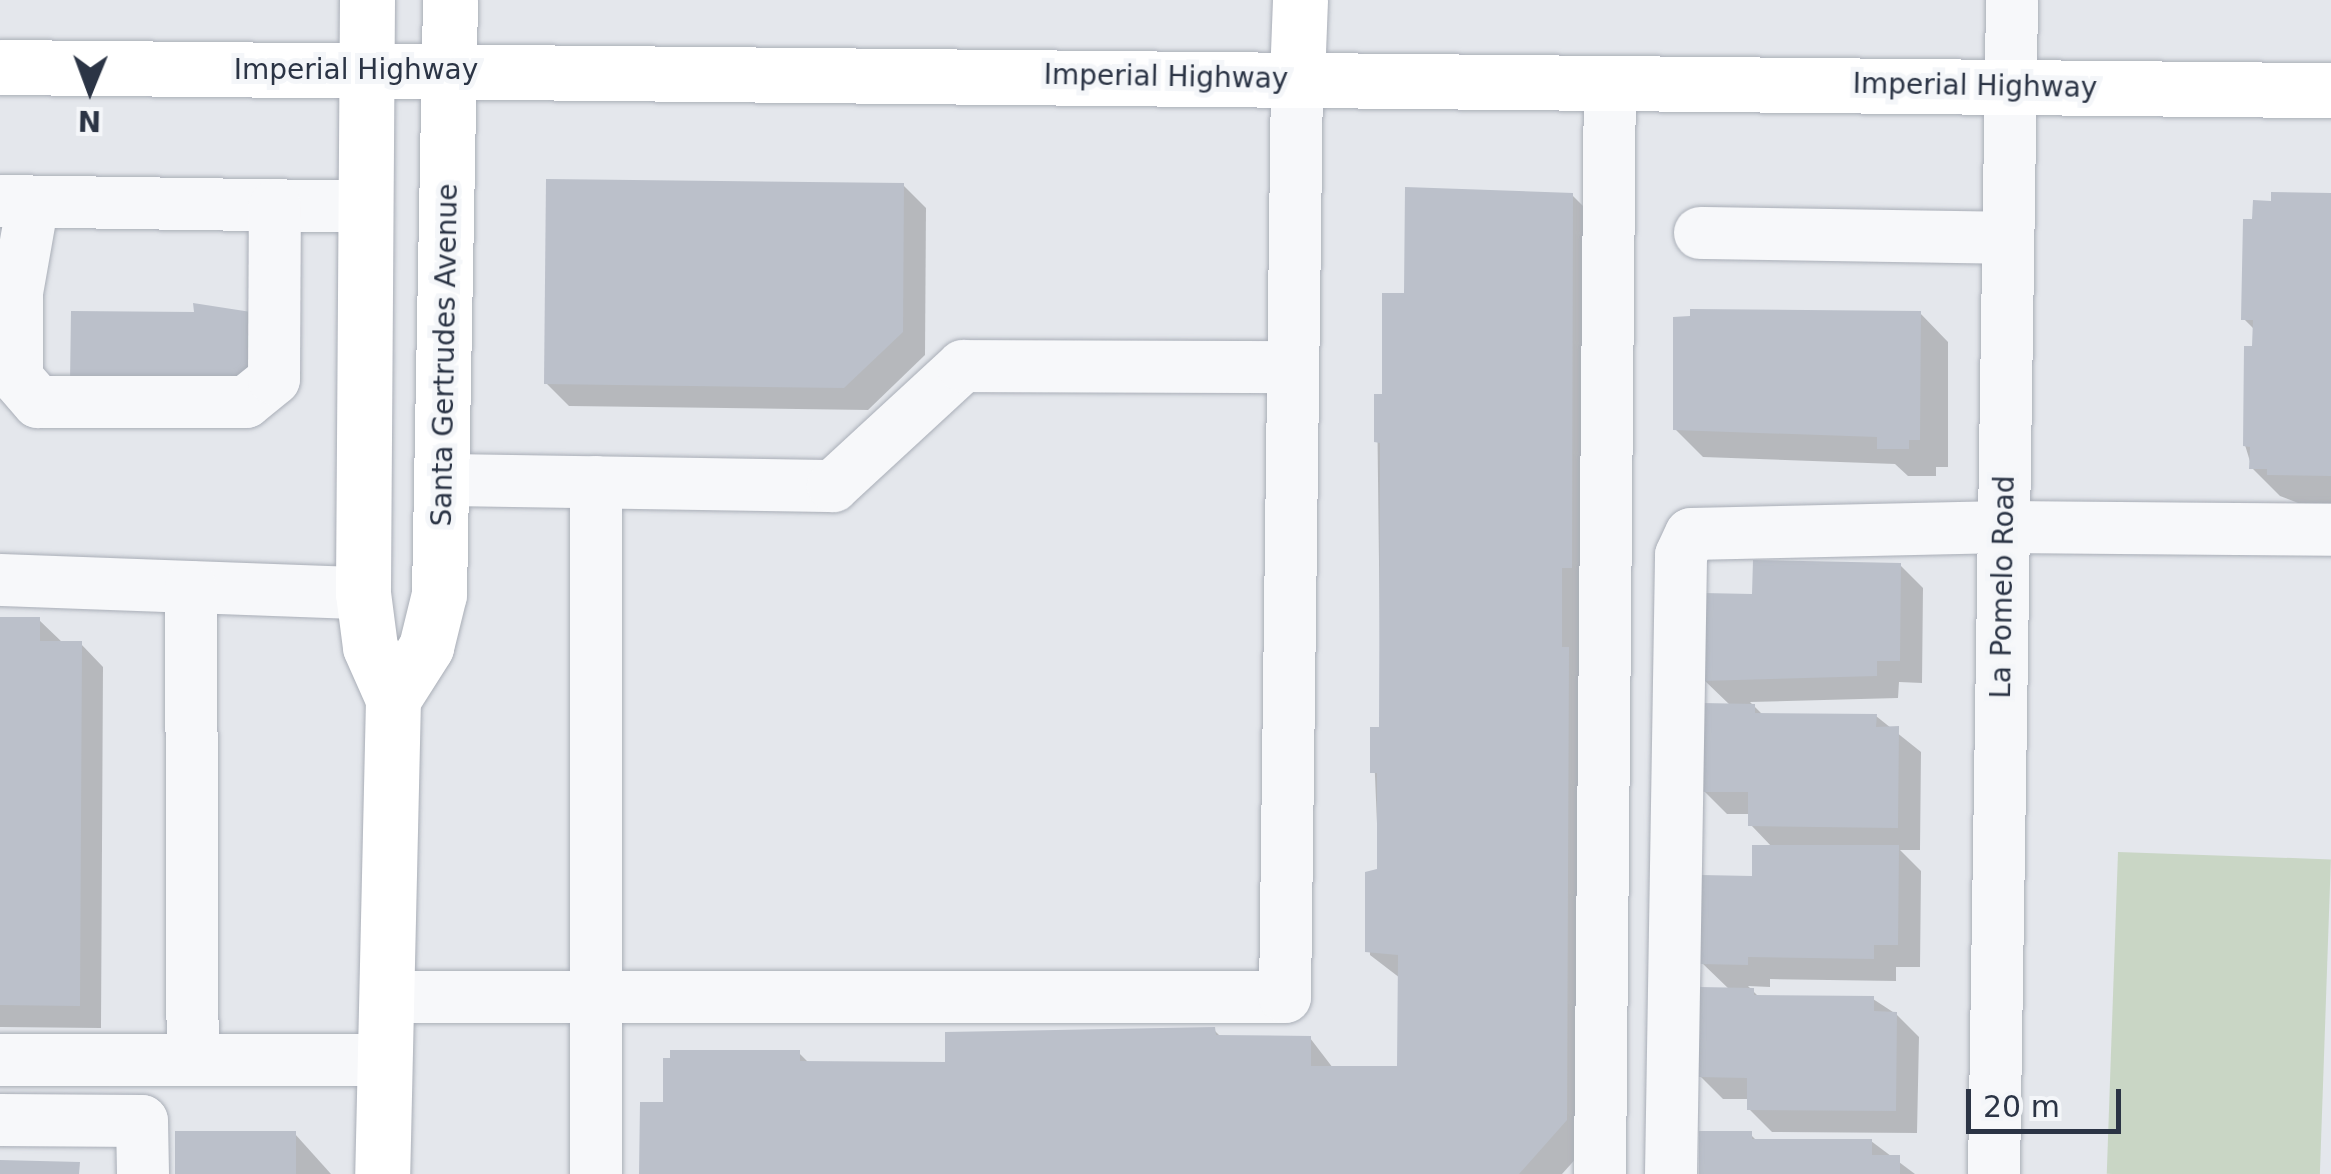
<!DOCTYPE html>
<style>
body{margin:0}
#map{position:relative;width:2331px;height:1174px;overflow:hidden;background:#e4e7ec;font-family:"DejaVu Sans",sans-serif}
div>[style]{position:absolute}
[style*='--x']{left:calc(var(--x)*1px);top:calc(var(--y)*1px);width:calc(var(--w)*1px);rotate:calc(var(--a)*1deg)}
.green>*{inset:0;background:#c9d6c5;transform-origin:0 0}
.shadow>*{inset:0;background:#0003}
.building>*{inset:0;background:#bbc0ca;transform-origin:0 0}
.roads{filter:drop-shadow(0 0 2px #a9aeb7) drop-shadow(0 0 2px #a9aeb7)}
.minor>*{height:52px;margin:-26px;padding:0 26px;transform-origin:26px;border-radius:26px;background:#f7f8fa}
.major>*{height:55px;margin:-27.5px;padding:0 27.5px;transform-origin:27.5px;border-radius:27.5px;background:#fff}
span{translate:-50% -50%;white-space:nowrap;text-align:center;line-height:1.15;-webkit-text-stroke:10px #f4f6f9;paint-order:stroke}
.street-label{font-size:28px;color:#2b3445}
.north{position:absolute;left:40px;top:40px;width:100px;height:100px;-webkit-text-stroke:8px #f4f6f9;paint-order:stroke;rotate:181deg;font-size:28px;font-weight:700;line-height:40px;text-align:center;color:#2b3445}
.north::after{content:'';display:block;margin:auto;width:35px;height:45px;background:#2b3445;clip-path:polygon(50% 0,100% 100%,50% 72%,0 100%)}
.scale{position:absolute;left:1966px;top:1089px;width:155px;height:45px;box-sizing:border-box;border:5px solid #2b3445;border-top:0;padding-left:12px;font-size:30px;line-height:35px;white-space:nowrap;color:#2b3445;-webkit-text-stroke:8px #f4f6f9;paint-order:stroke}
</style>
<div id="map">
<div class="green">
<div style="left:2118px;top:852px;width:213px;height:322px;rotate:2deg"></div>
</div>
<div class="shadow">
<div style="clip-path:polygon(903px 185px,926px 208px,925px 355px,868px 410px,569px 406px,546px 383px)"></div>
<div style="clip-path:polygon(1572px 195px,1595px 218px,1589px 1144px,1562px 1174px,642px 1174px,665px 1105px,799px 1053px,810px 1064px,947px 1065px,1214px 1030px,1222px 1038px,1310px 1038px,1333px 1068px,1400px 1068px,1400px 978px,1370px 955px,1367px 874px,1379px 871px,1373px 729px,1381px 729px,1377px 397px,1384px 397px,1407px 296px)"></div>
<div style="clip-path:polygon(2331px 195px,2331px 503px,2298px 503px,2280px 496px,2252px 468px,2245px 445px,2255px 330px,2244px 319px)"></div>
<div style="clip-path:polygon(1920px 313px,1948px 342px,1948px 467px,1936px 467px,1936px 476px,1908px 476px,1895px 464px,1703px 457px,1675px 429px)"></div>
<div style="clip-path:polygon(1900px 565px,1923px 588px,1922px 683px,1899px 682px,1898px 698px,1750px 702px,1763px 715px,1876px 716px,1921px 752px,1920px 850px,1900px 850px,1921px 871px,1920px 967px,1896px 967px,1896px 981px,1770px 979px,1770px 987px,1748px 986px,1760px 998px,1873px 999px,1896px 1014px,1919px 1037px,1917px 1133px,1772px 1132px,1749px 1109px,1750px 1099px,1723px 1099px,1700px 1076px,1730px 990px,1702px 963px,1773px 848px,1751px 825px,1751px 814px,1727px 814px,1704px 791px,1731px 706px,1704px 680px,1755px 596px)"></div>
<div style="clip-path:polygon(0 620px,39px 620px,63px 643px,81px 644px,103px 667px,101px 1028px,0 1027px)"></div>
<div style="clip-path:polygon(295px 1134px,331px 1174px,177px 1174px)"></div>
<div style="clip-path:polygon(1750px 1134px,1758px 1142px,1871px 1141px,1915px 1174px,1702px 1174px)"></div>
</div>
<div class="building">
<div style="clip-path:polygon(546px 179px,904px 183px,903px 332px,844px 388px,544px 384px)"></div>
<div style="clip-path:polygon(1405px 187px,1573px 193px,1572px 568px,1562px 568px,1562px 647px,1569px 647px,1567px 1120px,1519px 1174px,639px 1174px,640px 1102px,663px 1102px,663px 1058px,670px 1058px,670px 1050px,800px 1050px,800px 1061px,945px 1062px,945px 1032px,1215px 1027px,1216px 1035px,1311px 1036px,1311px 1066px,1397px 1066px,1398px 955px,1365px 952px,1365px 872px,1377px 869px,1377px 773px,1370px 773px,1370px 727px,1379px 727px,1380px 443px,1374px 442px,1374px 394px,1382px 394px,1382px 293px,1404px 293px)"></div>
<div style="clip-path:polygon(2271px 192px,2331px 193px,2331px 476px,2267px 475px,2267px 469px,2249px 469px,2250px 447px,2243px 446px,2244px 346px,2252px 346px,2253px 320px,2241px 320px,2243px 219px,2252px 219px,2253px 200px,2271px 201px)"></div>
<div style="clip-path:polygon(193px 303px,251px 312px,262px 378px,70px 382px,71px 311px,194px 312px)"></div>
<div style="clip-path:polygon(1690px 309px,1921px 311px,1920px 440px,1909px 440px,1909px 449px,1877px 449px,1877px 437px,1673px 430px,1673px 317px,1690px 316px)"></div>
<div style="clip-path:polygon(1753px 560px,1901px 563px,1900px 661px,1877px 661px,1877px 676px,1702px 681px,1703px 593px,1752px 594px)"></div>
<div style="clip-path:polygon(0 617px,40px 617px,40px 641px,82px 641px,80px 1006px,0 1005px)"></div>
<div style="clip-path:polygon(1702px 703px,1755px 704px,1755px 713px,1877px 714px,1876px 727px,1899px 726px,1898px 828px,1748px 826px,1748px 792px,1701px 792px)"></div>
<div style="clip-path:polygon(1752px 845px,1899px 845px,1898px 945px,1874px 945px,1874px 959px,1748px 957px,1748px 965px,1700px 964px,1701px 875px,1752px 876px)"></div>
<div style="clip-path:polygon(1699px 987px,1754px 988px,1754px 995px,1874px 996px,1874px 1011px,1897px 1012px,1896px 1111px,1747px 1110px,1747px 1078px,1698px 1077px)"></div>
<div style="left:175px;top:1131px;width:121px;height:43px"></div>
<div style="clip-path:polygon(1699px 1131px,1752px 1131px,1752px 1139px,1872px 1139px,1872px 1155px,1900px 1155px,1900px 1174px,1699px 1174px)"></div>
<div style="clip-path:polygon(0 1160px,80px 1162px,79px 1174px,0 1174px)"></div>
</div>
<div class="roads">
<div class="minor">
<div style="--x:0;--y:201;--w:363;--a:0.9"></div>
<div style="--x:33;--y:202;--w:92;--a:100"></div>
<div style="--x:17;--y:293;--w:85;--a:90"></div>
<div style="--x:17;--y:378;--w:32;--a:49"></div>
<div style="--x:38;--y:402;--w:208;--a:0"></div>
<div style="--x:246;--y:402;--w:36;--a:-39"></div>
<div style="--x:274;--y:379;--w:173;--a:-89.7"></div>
<div style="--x:1700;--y:233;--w:308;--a:0.9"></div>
<div style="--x:444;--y:480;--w:389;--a:0.9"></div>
<div style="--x:833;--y:486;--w:177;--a:-42.7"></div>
<div style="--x:963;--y:366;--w:330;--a:0.2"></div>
<div style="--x:0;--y:580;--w:363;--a:2.1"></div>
<div style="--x:191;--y:587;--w:473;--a:89.8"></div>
<div style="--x:193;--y:1060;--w:192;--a:0"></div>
<div style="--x:386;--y:997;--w:899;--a:0"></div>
<div style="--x:1285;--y:997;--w:919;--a:-89.25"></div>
<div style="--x:0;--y:1060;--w:193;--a:0"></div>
<div style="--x:0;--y:1120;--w:142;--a:0.4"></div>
<div style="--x:142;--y:1121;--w:53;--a:88.9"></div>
<div style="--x:596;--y:1174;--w:692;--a:-90"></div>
<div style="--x:1600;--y:1174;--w:1092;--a:-89.48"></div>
<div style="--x:1671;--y:1174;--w:619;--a:-89.07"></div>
<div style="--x:1681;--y:555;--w:23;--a:-65"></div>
<div style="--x:1691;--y:534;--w:313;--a:-1.3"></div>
<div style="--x:2004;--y:527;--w:327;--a:0.5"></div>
<div style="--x:1994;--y:1174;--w:1174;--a:-89.12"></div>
</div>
<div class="major">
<div style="--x:367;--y:0;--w:593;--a:90.39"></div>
<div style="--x:363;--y:593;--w:54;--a:82.6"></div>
<div style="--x:370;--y:647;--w:57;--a:66.1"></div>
<div style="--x:393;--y:699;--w:475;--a:91.3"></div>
<div style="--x:0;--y:67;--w:2331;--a:0.57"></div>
<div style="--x:1297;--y:78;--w:78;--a:-87.8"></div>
<div style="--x:393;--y:699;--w:62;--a:-57.6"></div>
<div style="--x:426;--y:647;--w:55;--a:-76.2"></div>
<div style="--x:439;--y:594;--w:594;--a:-88.94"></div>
</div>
</div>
<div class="street-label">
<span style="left:356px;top:70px">Imperial Highway</span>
<span style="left:1166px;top:77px;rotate:1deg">Imperial Highway</span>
<span style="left:1975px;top:86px;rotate:1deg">Imperial Highway</span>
<span style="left:445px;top:355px;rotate:-89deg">Santa Gertrudes Avenue</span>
<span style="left:2003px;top:587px;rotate:-89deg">La Pomelo Road</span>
</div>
<div class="north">N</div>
<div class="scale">20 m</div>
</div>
